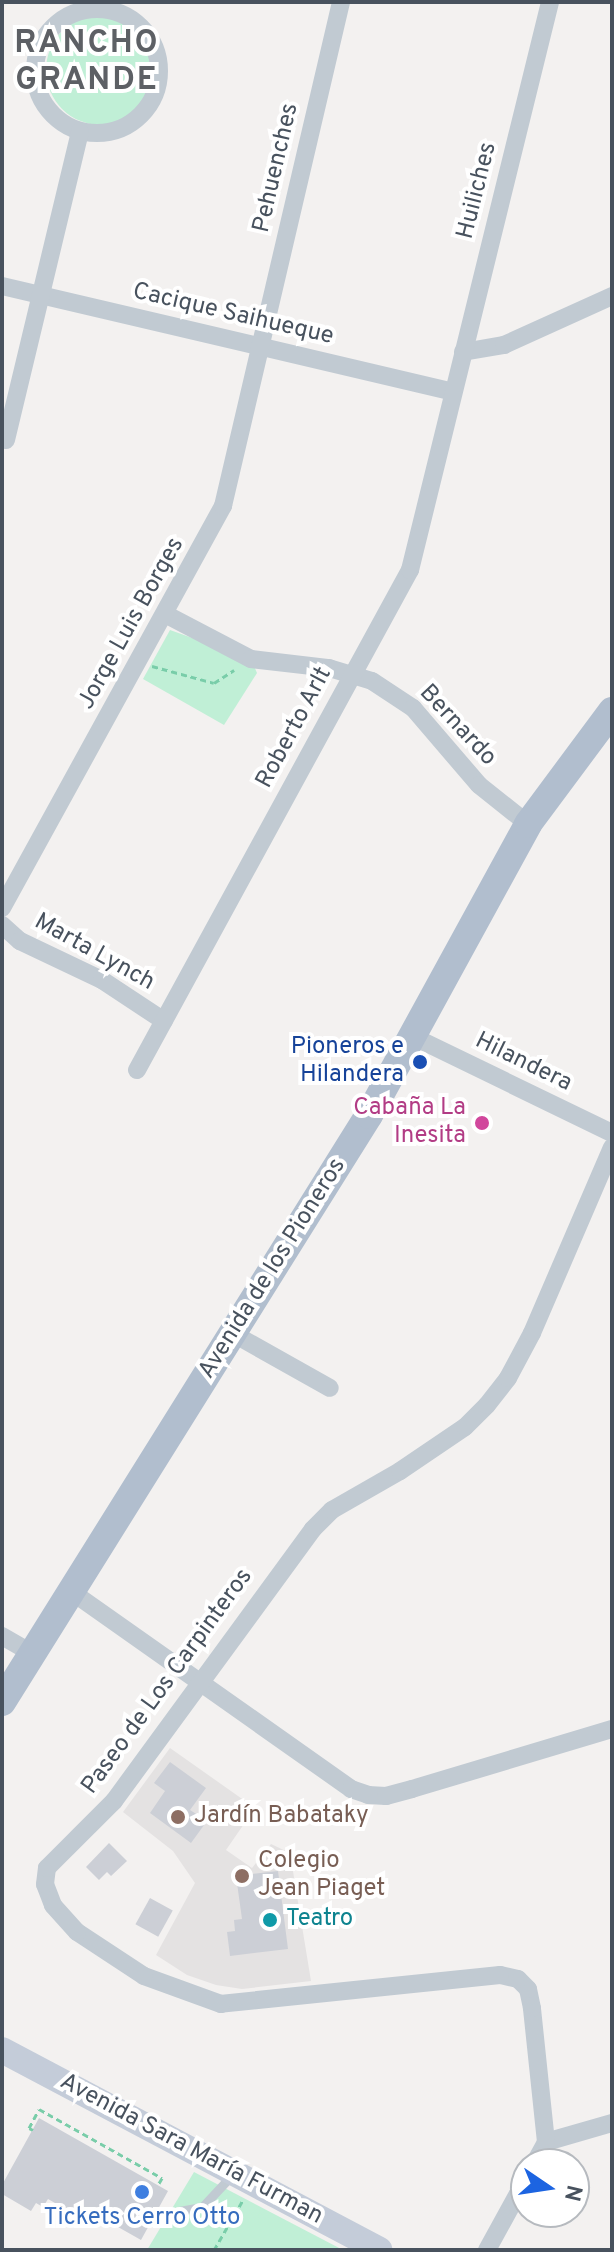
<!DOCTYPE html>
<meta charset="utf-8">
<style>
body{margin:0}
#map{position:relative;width:614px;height:2252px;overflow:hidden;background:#f3f1f0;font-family:Overpass,sans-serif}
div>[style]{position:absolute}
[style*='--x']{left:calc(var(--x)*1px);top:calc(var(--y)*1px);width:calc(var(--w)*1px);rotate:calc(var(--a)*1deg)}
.education>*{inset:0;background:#e4e2e2}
.green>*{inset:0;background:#c0efd6}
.round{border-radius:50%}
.building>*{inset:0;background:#cccfd6;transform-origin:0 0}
.path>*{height:3px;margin-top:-1.5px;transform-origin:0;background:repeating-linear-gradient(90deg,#79cda9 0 6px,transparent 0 10px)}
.lane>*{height:9px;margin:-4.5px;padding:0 4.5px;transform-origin:4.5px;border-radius:4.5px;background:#c1cad2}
.street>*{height:18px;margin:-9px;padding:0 9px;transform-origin:9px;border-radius:9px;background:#c1cad2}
.street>.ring{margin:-9px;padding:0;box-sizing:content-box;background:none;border:18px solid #c1cad2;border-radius:50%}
.secondary>*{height:26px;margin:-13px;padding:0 13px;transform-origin:13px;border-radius:13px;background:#c4ccd9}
.primary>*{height:28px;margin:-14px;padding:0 14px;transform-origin:14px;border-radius:14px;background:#b1bece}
.dots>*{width:22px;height:22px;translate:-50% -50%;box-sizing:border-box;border:4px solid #fff;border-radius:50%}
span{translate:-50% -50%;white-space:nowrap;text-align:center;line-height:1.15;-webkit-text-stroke:8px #fff;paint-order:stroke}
.street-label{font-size:24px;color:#48525e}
.transit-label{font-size:24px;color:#164399}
.right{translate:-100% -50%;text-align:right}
.hotel-label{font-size:24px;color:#b23c85}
.education-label{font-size:24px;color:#785e54}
.left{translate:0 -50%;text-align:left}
.culture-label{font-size:24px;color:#0d838f}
.shop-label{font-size:24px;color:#366cbe}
.district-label{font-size:32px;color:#5d6065;font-weight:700;letter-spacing:2px}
.frame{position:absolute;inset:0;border:4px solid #48525e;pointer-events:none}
.north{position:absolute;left:510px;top:2148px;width:80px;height:80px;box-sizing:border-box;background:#fff;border:2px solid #b6babf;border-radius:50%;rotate:103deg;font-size:22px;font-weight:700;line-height:32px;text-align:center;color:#48525e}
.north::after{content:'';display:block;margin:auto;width:28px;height:36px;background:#1c64e1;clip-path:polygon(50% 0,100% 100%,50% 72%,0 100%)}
</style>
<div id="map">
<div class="education">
<div style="clip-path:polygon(170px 1748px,255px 1808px,226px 1850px,252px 1868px,271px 1844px,290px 1853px,311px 1981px,242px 1989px,216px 1985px,187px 1975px,156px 1955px,195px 1883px,173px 1851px,123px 1812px)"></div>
</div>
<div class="green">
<div class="round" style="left:46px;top:15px;width:110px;height:110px"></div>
<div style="clip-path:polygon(170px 630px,251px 659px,257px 673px,224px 725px,143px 679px)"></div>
<div style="clip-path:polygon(194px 2172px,343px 2250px,147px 2250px)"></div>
</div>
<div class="building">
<div style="clip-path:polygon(170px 1762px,206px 1788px,190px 1810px,207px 1821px,191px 1843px,150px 1813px,165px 1791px,154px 1783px)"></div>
<div style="clip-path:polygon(109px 1843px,127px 1861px,111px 1876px,107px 1872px,99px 1880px,86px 1867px)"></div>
<div style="clip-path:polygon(278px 1871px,288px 1949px,230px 1956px,227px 1932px,235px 1931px,234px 1920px,242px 1919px,236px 1876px)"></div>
<div style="left:150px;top:1898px;width:26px;height:30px;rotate:29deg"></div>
<div style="clip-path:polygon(39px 2118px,168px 2191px,141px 2240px,88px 2210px,83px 2219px,48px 2199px,43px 2207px,36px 2203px,31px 2211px,2px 2194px,2px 2185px)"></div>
</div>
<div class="path">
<div style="--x:152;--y:666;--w:64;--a:15.3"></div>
<div style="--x:214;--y:683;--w:24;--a:-33"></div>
<div style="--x:33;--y:2130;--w:4;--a:-153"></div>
<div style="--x:29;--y:2128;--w:21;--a:-62"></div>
<div style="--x:39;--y:2109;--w:141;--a:29.3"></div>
<div style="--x:162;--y:2178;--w:8;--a:120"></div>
<div style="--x:214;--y:2250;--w:58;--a:-59.9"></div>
</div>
<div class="lane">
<div style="--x:179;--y:2211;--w:23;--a:-10"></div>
<div style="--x:202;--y:2207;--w:44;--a:-46.8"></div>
</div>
<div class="street">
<div class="ring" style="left:35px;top:9px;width:106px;height:106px"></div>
<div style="--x:2;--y:286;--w:463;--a:13.2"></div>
<div style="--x:463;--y:352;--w:42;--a:-9.7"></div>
<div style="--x:504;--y:345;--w:119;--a:-24.4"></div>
<div style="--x:6;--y:440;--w:317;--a:-76.5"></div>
<div style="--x:165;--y:614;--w:97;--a:27.6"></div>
<div style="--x:251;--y:659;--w:79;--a:6.6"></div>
<div style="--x:329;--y:668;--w:45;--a:16.8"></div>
<div style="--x:372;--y:681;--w:49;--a:33.4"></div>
<div style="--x:413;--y:708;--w:101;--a:49.4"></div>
<div style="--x:479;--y:785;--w:63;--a:38.5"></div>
<div style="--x:2;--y:908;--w:459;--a:-61.2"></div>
<div style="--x:223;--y:506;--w:518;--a:-76.82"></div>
<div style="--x:2;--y:925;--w:24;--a:42"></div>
<div style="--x:20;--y:941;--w:91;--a:25.4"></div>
<div style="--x:102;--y:980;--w:74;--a:33.5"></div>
<div style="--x:414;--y:1037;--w:220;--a:25.9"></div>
<div style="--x:137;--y:1070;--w:570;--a:-61.37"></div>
<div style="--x:410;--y:570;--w:585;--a:-76.15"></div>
<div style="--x:232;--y:1333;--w:112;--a:29.3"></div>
<div style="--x:72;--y:1592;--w:342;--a:35.2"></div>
<div style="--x:351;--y:1789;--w:18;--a:19"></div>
<div style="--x:368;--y:1795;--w:18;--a:3"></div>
<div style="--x:386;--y:1796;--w:27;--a:-15"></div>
<div style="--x:412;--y:1789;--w:209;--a:-16.7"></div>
<div style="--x:2;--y:1636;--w:36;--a:30"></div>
<div style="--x:546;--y:2142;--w:69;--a:-16.1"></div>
<div style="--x:534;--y:2164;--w:25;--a:-61"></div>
<div style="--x:546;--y:2142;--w:135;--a:-96"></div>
<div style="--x:532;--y:2008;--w:19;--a:-102"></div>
<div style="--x:528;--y:1989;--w:14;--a:-135"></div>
<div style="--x:518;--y:1979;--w:18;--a:-167"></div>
<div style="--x:500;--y:1975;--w:281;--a:174.1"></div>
<div style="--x:221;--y:2004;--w:82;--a:-160"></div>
<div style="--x:144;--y:1976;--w:80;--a:-146.7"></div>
<div style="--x:77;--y:1932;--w:36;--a:-132"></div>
<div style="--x:53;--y:1905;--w:22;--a:-111"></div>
<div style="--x:45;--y:1884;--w:16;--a:-83"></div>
<div style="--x:47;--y:1868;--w:95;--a:-45"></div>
<div style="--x:114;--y:1801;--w:337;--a:-53.8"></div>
<div style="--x:313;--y:1529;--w:27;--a:-45"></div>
<div style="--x:332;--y:1510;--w:78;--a:-29.8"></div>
<div style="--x:400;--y:1471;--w:78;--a:-34.1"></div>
<div style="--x:465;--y:1427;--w:31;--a:-45"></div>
<div style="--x:487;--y:1405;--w:34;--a:-52"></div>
<div style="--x:508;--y:1378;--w:51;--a:-61.9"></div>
<div style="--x:532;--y:1333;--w:202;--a:-66.7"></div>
<div style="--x:487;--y:2250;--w:81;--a:-61.2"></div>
</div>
<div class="secondary">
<div style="--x:2;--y:2050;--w:427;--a:27.9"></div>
</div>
<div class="primary">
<div style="--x:2;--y:1702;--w:692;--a:-57.99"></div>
<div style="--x:369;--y:1115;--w:332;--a:-61.3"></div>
<div style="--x:528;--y:824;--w:141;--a:-53.4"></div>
</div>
<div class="dots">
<div style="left:420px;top:1062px;background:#1a4fb4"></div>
<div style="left:482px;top:1123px;background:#d1479c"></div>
<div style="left:178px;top:1817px;background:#8d6e63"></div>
<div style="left:242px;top:1876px;background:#8d6e63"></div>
<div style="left:270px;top:1920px;background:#0f9aa8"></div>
<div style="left:142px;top:2192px;background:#3f7fe0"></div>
</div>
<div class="street-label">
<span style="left:277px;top:168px;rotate:-77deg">Pehuenches</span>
<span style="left:478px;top:191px;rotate:-76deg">Huiliches</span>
<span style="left:233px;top:315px;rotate:13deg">Cacique Saihueque</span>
<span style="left:132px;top:624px;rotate:-61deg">Jorge Luis Borges</span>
<span style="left:457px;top:726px;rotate:47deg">Bernardo</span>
<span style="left:295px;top:728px;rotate:-62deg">Roberto Arlt</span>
<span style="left:94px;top:953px;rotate:29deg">Marta Lynch</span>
<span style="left:523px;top:1063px;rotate:26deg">Hilandera</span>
<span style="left:273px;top:1269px;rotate:-58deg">Avenida de los Pioneros</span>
<span style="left:168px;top:1682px;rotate:-54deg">Paseo de Los Carpinteros</span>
<span style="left:191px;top:2150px;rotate:28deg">Avenida Sara María Furman</span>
</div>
<div class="transit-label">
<span class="right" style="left:404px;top:1062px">Pioneros e<br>Hilandera</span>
</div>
<div class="hotel-label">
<span class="right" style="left:466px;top:1123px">Cabaña La<br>Inesita</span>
</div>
<div class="education-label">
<span class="left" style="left:194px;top:1817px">Jardín Babataky</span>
<span class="left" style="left:258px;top:1876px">Colegio<br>Jean Piaget</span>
</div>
<div class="culture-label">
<span class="left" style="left:286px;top:1920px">Teatro</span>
</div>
<div class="shop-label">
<span style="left:142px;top:2219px">Tickets Cerro Otto</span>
</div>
<div class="district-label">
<span style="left:87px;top:63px">RANCHO<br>GRANDE</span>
</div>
<div class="frame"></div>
<div class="north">N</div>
</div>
